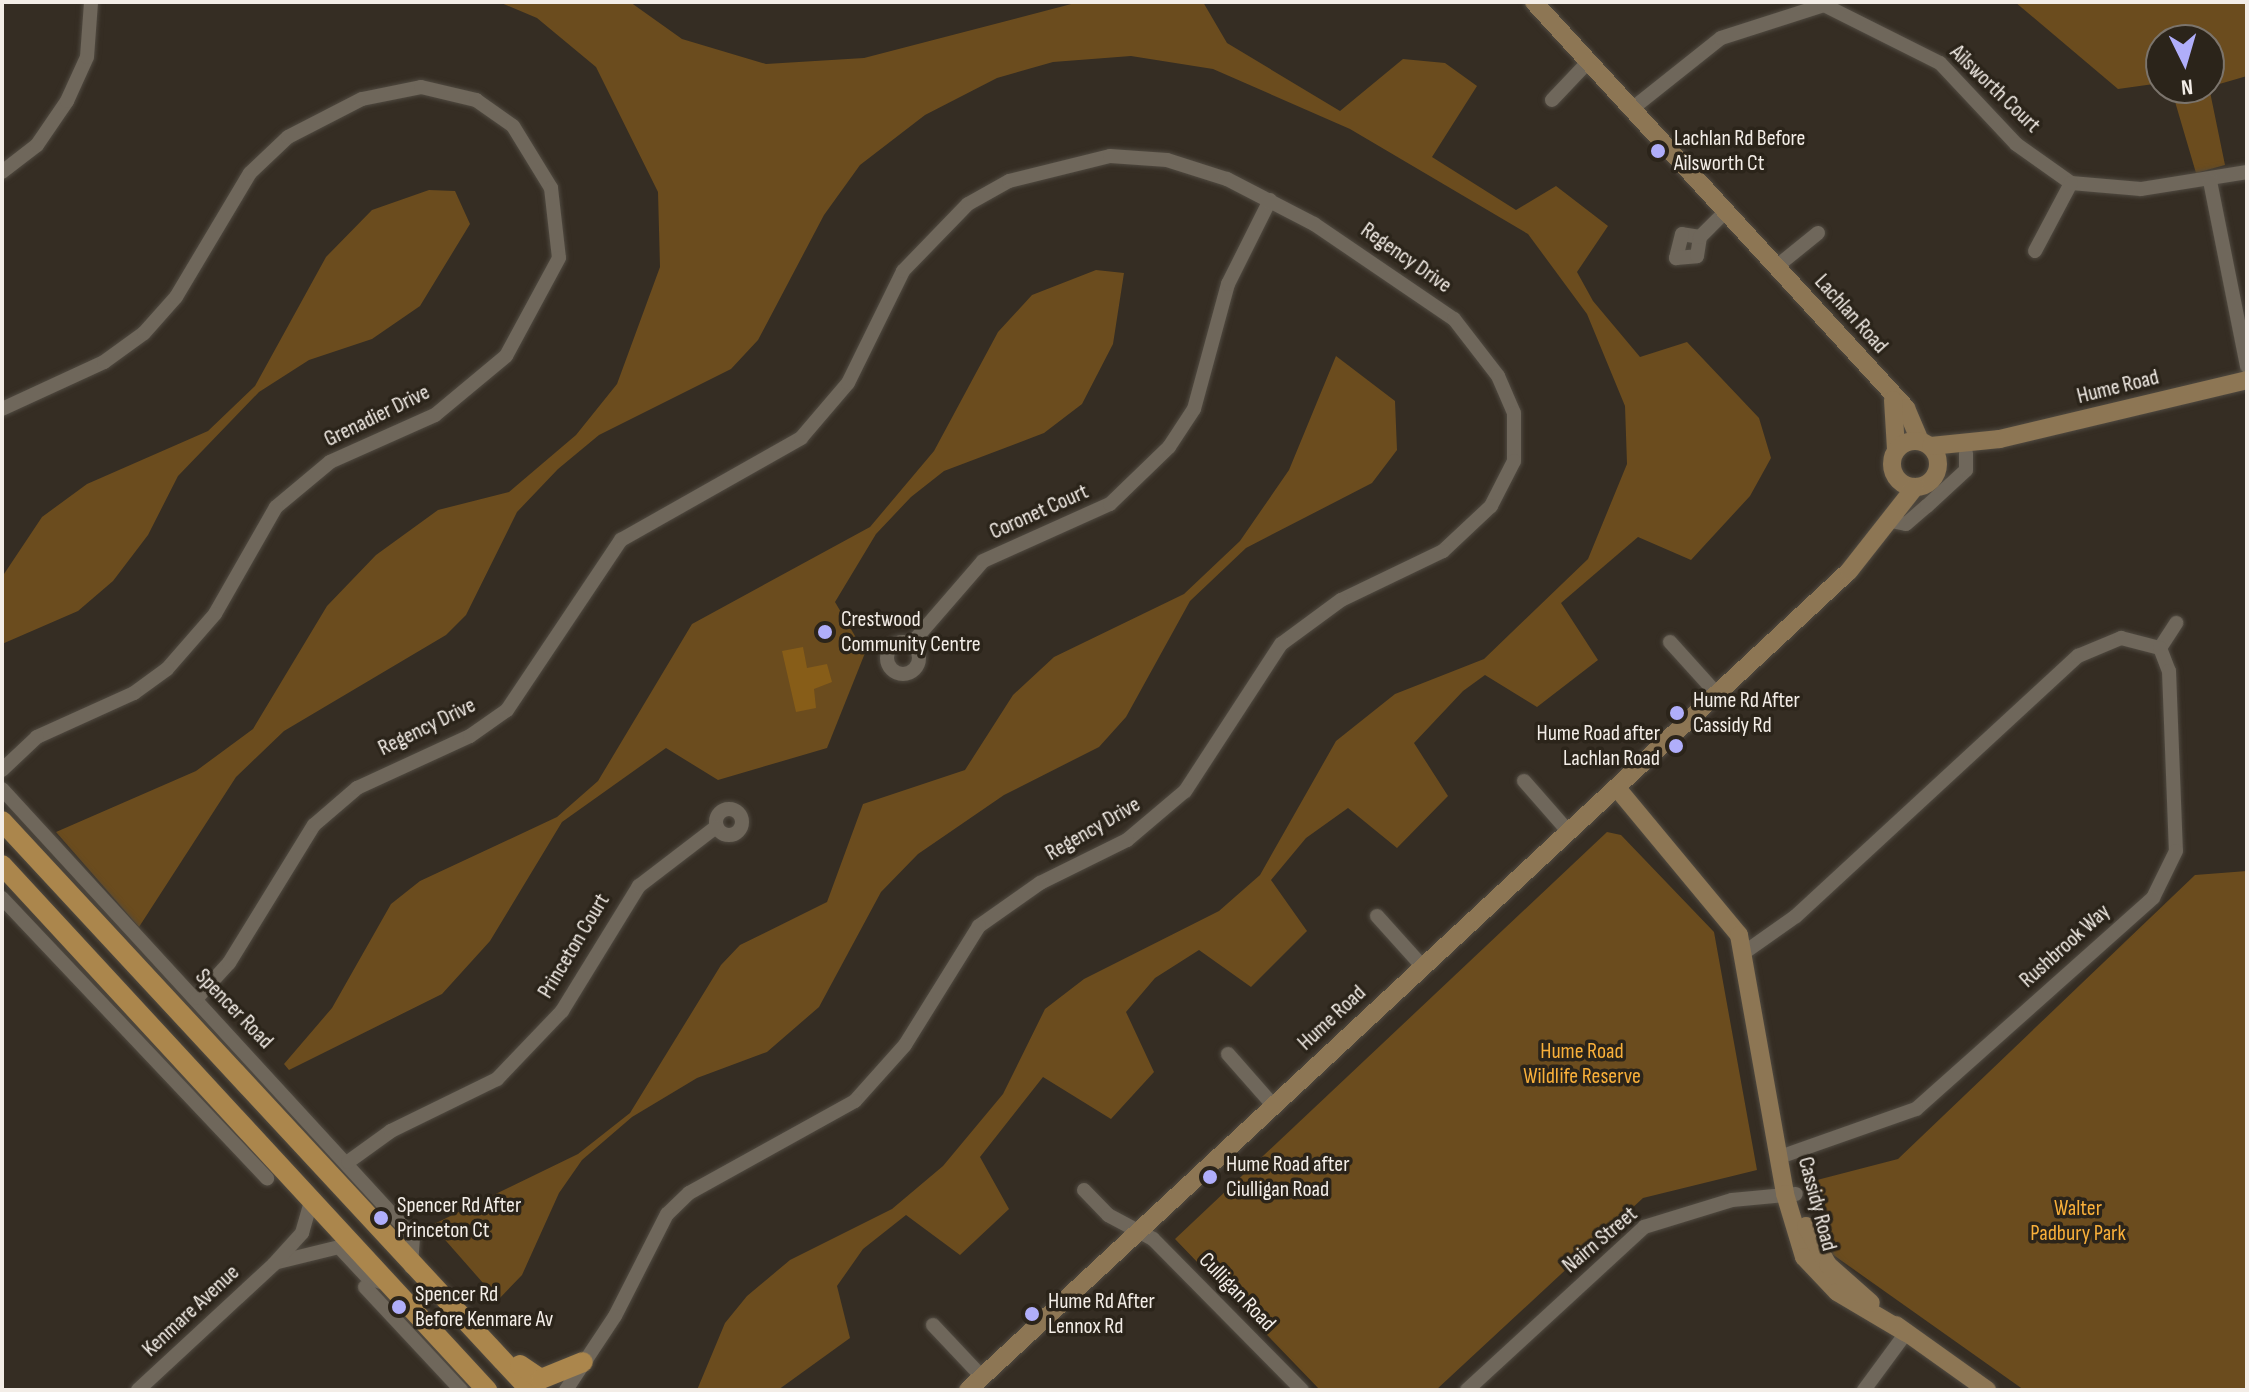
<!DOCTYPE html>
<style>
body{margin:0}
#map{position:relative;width:2249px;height:1392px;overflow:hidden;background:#352d23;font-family:"Sofia Sans Condensed",sans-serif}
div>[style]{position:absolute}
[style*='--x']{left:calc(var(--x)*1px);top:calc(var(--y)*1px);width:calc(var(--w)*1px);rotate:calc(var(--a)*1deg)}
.green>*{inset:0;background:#6b4c1e}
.water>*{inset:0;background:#875d18}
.roads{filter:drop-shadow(0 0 2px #504a41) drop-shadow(0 0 2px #504a41)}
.street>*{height:14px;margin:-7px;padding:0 7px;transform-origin:7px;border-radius:7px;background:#6f675b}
.street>.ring{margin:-7px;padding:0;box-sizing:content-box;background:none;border:14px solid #6f675b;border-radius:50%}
.secondary>*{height:18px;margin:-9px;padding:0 9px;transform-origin:9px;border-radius:9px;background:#8d7654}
.secondary>.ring{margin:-9px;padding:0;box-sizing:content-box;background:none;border:18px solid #8d7654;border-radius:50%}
.primary>*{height:20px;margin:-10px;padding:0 10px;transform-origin:10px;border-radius:10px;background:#ab864c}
.dots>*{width:22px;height:22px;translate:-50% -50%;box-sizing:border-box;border:4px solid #2b241a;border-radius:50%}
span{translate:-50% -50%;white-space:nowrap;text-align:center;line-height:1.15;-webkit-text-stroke:7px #2b241a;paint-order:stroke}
.street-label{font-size:22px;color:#f3ede7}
.poi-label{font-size:22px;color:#f3ede7}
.left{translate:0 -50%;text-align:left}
.right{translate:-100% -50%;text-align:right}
.park-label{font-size:22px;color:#f9b03a}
.frame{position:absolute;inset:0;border:4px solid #f3ede7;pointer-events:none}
.north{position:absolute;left:2145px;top:24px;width:80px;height:80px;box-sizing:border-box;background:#2b241a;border:2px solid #7b746c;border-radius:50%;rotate:175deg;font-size:22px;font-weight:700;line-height:32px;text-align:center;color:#f3ede7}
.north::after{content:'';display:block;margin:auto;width:28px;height:36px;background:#b0aefa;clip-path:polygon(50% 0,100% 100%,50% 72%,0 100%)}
</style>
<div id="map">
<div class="green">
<div style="clip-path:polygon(499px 2px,630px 2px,682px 39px,766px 64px,864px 58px,1079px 2px,1203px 2px,1227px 43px,1340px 111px,1403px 59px,1445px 63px,1477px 86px,1432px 157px,1516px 210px,1556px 186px,1608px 226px,1577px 272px,1593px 301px,1640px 357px,1687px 342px,1759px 418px,1771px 458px,1750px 496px,1691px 560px,1638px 537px,1561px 603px,1598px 660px,1537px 707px,1485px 675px,1463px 691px,1414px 743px,1448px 796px,1397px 848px,1348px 808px,1306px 838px,1271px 880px,1307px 931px,1251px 987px,1199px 950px,1155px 978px,1126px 1012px,1154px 1072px,1111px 1119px,1043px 1077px,980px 1157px,1009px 1209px,960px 1255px,906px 1215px,863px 1249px,837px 1286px,850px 1338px,778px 1390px,697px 1390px,725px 1323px,747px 1296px,790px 1260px,892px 1209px,943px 1166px,1003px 1094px,1045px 1009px,1084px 979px,1219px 911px,1260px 875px,1336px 741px,1395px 694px,1484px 659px,1588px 559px,1627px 464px,1625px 406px,1587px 314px,1528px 234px,1350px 129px,1213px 69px,1131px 56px,1053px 62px,997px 78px,925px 115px,860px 165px,824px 215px,758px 340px,731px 369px,599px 435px,558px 469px,517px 512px,466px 615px,446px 635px,284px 731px,236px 777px,139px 927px,56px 832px,196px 771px,253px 729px,327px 606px,376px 555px,438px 510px,509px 492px,576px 435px,617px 384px,660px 267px,658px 192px,596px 67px,537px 18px)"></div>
<div style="clip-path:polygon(2015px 2px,2247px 2px,2247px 76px,2209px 87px,2225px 165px,2196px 173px,2171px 88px,2209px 88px,2209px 40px,2161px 40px,2161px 83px,2118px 89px)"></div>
<div style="clip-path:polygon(429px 190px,455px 191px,470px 224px,420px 306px,372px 339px,309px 360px,259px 392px,178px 476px,148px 535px,113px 581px,78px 611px,2px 644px,2px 577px,42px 517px,87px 484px,208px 431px,255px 386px,326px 257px,372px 210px)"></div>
<div style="clip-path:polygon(1096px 270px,1124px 273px,1113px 344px,1082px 404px,1044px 433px,944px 471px,911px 497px,876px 534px,835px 602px,865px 653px,827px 748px,718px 780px,666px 748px,562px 822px,490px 941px,442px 994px,289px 1070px,284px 1064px,332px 1008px,391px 904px,420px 881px,557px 817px,598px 781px,692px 624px,870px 527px,934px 451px,998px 332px,1032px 295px)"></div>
<div style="clip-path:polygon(1336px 356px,1395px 401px,1397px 450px,1372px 483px,1246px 548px,1190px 601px,1126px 717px,1099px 747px,1004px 795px,918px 854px,881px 892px,819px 1007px,767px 1052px,697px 1078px,632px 1117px,582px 1160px,559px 1193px,522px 1275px,498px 1300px,432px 1225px,578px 1154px,630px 1113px,721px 965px,740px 945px,827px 902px,863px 804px,965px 770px,1013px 695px,1054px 657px,1184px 594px,1240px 541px,1289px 470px)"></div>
<div style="clip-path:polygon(1607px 832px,1621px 835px,1714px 932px,1757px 1170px,1643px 1198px,1436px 1390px,1320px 1390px,1175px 1239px)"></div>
<div style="clip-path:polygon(2247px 871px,2247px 1390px,2024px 1390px,1832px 1254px,1817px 1180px,1898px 1159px,2195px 875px)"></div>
</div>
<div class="water">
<div style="clip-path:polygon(803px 647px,807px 668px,827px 664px,832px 682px,814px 689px,816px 708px,796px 712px,782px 651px)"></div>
</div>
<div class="roads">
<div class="street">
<div style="--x:1552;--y:100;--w:52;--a:-46.5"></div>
<div style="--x:1633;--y:108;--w:112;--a:-38.5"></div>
<div style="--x:1721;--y:38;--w:108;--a:-17.8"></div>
<div style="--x:1824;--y:5;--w:130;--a:26.6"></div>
<div style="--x:1940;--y:63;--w:111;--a:46.8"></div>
<div style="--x:2016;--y:144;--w:67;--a:35.3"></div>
<div style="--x:2071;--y:183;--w:70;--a:4.9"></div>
<div style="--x:2141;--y:189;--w:107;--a:-9.1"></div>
<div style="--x:2;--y:172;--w:44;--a:-37.6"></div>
<div style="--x:37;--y:145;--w:53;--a:-55.7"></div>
<div style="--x:67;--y:101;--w:48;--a:-65.6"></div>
<div style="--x:87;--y:57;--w:55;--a:-85.8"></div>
<div style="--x:2210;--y:181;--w:189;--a:78.7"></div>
<div style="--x:1700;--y:237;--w:18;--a:-171"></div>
<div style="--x:1682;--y:234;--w:25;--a:104"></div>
<div style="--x:1676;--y:258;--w:21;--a:-5"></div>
<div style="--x:1697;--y:256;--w:19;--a:-81"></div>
<div style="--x:1700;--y:237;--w:37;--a:-45"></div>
<div style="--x:2035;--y:251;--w:77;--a:-62.1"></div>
<div style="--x:1776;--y:267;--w:54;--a:-39"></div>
<div style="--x:2;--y:409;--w:112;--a:-24.7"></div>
<div style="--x:104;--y:362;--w:49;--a:-35.9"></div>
<div style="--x:144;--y:333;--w:48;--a:-48.4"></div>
<div style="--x:176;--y:297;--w:144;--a:-59.2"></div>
<div style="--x:250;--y:173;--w:52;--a:-43.5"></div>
<div style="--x:288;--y:137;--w:83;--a:-27.2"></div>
<div style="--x:362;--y:99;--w:60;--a:-11.5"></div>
<div style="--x:421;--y:87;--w:57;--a:13.3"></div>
<div style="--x:476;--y:100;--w:45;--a:35.1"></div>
<div style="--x:513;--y:126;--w:73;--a:58.5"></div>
<div style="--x:551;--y:188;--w:70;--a:83.5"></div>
<div style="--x:559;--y:258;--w:111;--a:118.4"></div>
<div style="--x:506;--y:356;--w:92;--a:140.3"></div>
<div style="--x:435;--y:415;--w:115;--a:155.9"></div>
<div style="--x:330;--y:462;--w:70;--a:140.2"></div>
<div style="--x:276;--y:507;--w:123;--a:119.7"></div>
<div style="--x:215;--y:614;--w:73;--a:131.1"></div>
<div style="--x:167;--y:669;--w:41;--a:144"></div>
<div style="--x:134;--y:693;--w:107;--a:155.6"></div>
<div style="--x:37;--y:737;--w:48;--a:136.7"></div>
<div style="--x:1891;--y:521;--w:15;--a:11"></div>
<div style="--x:1906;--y:524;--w:28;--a:-41"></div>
<div style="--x:1927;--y:506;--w:53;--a:-42.7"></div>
<div style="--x:1966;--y:470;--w:17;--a:-90"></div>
<div class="ring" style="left:887px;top:642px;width:18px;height:18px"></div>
<div style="--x:1670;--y:642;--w:70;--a:47.9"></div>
<div style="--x:912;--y:643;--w:108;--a:-49.1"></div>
<div style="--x:983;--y:561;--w:139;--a:-24.2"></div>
<div style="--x:1110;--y:504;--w:82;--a:-44"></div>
<div style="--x:1169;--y:447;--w:45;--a:-56.7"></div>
<div style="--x:1194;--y:409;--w:130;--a:-74.8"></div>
<div style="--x:1228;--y:284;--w:94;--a:-63.4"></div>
<div style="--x:2160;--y:648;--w:30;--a:-57"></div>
<div style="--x:1524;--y:781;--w:65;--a:48.7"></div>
<div style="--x:2;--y:789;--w:608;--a:47.47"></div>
<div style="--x:413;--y:1237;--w:30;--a:94"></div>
<div class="ring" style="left:716px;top:809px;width:12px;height:12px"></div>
<div style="--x:2;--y:898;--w:386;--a:46.6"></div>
<div style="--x:1377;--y:916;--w:69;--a:48"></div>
<div style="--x:1745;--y:952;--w:62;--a:-35.2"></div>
<div style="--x:1796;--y:916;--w:384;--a:-42.7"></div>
<div style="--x:2078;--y:656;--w:47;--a:-22.7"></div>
<div style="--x:2121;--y:638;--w:40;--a:14.4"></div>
<div style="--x:2160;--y:648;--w:25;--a:69"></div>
<div style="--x:2169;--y:671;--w:180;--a:87.8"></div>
<div style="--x:2176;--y:851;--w:52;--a:116.1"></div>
<div style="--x:2153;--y:898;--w:317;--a:138.3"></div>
<div style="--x:1916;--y:1109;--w:136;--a:160.6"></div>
<div style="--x:197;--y:998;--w:47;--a:-47.6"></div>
<div style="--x:229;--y:963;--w:162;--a:-58.4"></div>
<div style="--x:314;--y:825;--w:57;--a:-40.7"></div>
<div style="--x:357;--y:788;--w:124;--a:-24.7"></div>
<div style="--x:470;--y:736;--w:45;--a:-35.1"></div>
<div style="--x:507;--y:710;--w:205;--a:-56.2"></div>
<div style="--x:621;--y:540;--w:207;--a:-29.5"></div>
<div style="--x:801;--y:438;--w:72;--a:-49.5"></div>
<div style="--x:848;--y:383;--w:125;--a:-63.8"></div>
<div style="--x:903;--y:271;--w:93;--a:-45.9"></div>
<div style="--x:968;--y:204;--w:47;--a:-29.3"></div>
<div style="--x:1009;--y:181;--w:104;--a:-13.9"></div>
<div style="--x:1110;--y:156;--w:57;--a:4"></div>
<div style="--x:1167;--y:160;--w:63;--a:17.6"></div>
<div style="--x:1227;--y:179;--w:98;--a:27.3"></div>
<div style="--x:1314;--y:224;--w:169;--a:34.2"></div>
<div style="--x:1454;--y:319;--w:72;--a:52.3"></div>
<div style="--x:1498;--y:376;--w:40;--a:66.6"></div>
<div style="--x:1514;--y:413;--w:48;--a:90"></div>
<div style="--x:1514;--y:461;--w:51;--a:117.1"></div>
<div style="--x:1491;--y:506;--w:66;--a:136.8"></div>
<div style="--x:1443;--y:551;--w:113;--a:154.3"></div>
<div style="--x:1341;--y:600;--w:74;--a:143.7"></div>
<div style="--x:1281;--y:644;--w:176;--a:123.1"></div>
<div style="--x:1185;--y:791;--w:76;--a:139.8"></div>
<div style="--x:1127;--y:840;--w:97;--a:153.7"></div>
<div style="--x:1040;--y:883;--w:75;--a:144.8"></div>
<div style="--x:979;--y:926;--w:140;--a:121.9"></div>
<div style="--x:905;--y:1045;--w:75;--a:131.8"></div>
<div style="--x:855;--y:1101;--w:190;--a:151"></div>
<div style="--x:689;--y:1193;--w:30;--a:136"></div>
<div style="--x:667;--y:1214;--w:114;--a:117"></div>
<div style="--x:615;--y:1316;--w:89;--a:123.5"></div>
<div style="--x:1228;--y:1054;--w:68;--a:48.6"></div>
<div style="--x:348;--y:1162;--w:53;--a:-35.8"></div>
<div style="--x:391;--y:1131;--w:118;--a:-26.1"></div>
<div style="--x:497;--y:1079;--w:94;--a:-46.3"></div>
<div style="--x:562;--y:1011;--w:147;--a:-58.4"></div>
<div style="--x:639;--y:886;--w:97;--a:-37.5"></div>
<div style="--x:1084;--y:1190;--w:35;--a:46"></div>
<div style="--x:1108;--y:1215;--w:51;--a:28.1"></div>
<div style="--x:1153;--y:1239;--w:212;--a:45.4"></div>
<div style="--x:278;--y:1262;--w:63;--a:-13.8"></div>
<div style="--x:339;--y:1247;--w:42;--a:46.9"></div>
<div style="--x:368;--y:1278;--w:17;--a:17"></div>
<div style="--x:365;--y:1287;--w:141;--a:47"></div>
<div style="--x:933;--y:1325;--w:71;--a:46.7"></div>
<div style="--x:138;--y:1390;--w:185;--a:-42.8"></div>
<div style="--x:274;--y:1264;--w:42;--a:-47.9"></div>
<div style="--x:302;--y:1233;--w:35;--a:-74"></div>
<div style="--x:1467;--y:1390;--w:241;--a:-42.6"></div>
<div style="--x:1644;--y:1227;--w:92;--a:-17.1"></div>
<div style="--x:1732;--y:1200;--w:64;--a:-5.4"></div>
<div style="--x:1864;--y:1390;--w:71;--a:-53.6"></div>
</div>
<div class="secondary">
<div style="--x:1534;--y:2;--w:551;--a:47.5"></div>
<div style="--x:1906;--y:408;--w:36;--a:67"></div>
<div style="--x:1893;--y:400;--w:49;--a:86.5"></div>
<div class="ring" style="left:1892px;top:441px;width:28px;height:28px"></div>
<div style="--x:1931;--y:446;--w:69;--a:-5.8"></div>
<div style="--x:2000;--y:439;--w:254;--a:-13.4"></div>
<div style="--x:1617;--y:788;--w:191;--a:50.3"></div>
<div style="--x:1739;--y:935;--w:263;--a:79.9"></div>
<div style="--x:1785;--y:1194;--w:66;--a:73.2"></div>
<div style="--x:1804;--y:1257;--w:48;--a:46.7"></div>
<div style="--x:1837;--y:1292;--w:80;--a:30.7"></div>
<div style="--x:1806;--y:1226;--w:45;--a:60.6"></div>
<div style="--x:1828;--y:1265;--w:57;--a:41.5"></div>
<div style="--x:1896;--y:1325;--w:112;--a:35.5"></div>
<div style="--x:968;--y:1390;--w:1203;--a:-42.91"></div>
<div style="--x:1849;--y:571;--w:107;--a:-51.8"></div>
</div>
<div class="primary">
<div style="--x:2;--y:821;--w:776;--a:47.14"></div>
<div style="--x:2;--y:865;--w:715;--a:47.27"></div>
<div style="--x:520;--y:1365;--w:25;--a:34"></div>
<div style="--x:541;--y:1379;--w:45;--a:-22"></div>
</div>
</div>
<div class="dots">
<div style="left:1658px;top:151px;background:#b0aefa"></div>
<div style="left:825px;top:632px;background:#b0aefa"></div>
<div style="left:1677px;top:713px;background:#b0aefa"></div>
<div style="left:1676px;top:746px;background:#b0aefa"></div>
<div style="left:1210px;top:1177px;background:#b0aefa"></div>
<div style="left:381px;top:1218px;background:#b0aefa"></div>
<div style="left:399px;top:1307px;background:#b0aefa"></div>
<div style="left:1032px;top:1314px;background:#b0aefa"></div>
</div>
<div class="street-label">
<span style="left:1995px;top:89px;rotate:44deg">Ailsworth Court</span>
<span style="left:1406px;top:258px;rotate:35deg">Regency Drive</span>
<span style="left:1851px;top:314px;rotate:48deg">Lachlan Road</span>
<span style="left:2118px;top:387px;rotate:-14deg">Hume Road</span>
<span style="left:377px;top:416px;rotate:-26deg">Grenadier Drive</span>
<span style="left:1039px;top:512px;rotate:-24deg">Coronet Court</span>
<span style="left:427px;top:727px;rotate:-26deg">Regency Drive</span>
<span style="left:1093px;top:829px;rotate:-30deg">Regency Drive</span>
<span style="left:574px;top:946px;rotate:-59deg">Princeton Court</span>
<span style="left:2065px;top:946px;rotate:-42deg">Rushbrook Way</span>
<span style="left:234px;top:1009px;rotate:46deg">Spencer Road</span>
<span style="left:1332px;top:1018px;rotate:-43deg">Hume Road</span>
<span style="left:1817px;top:1204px;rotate:75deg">Cassidy Road</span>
<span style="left:1600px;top:1240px;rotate:-40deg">Nairn Street</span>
<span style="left:1237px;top:1292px;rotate:46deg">Culligan Road</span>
<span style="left:191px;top:1311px;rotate:-43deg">Kenmare Avenue</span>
</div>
<div class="poi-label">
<span class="left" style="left:1674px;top:151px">Lachlan Rd Before<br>Ailsworth Ct</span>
<span class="left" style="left:841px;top:632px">Crestwood<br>Community Centre</span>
<span class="left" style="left:1693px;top:713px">Hume Rd After<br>Cassidy Rd</span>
<span class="right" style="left:1660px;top:746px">Hume Road after<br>Lachlan Road</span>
<span class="left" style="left:1226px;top:1177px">Hume Road after<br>Ciulligan Road</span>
<span class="left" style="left:397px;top:1218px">Spencer Rd After<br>Princeton Ct</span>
<span class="left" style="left:415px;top:1307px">Spencer Rd<br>Before Kenmare Av</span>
<span class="left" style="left:1048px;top:1314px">Hume Rd After<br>Lennox Rd</span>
</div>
<div class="park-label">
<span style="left:1582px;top:1064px">Hume Road<br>Wildlife Reserve</span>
<span style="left:2078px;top:1221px">Walter<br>Padbury Park</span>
</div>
<div class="frame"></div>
<div class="north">N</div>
</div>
